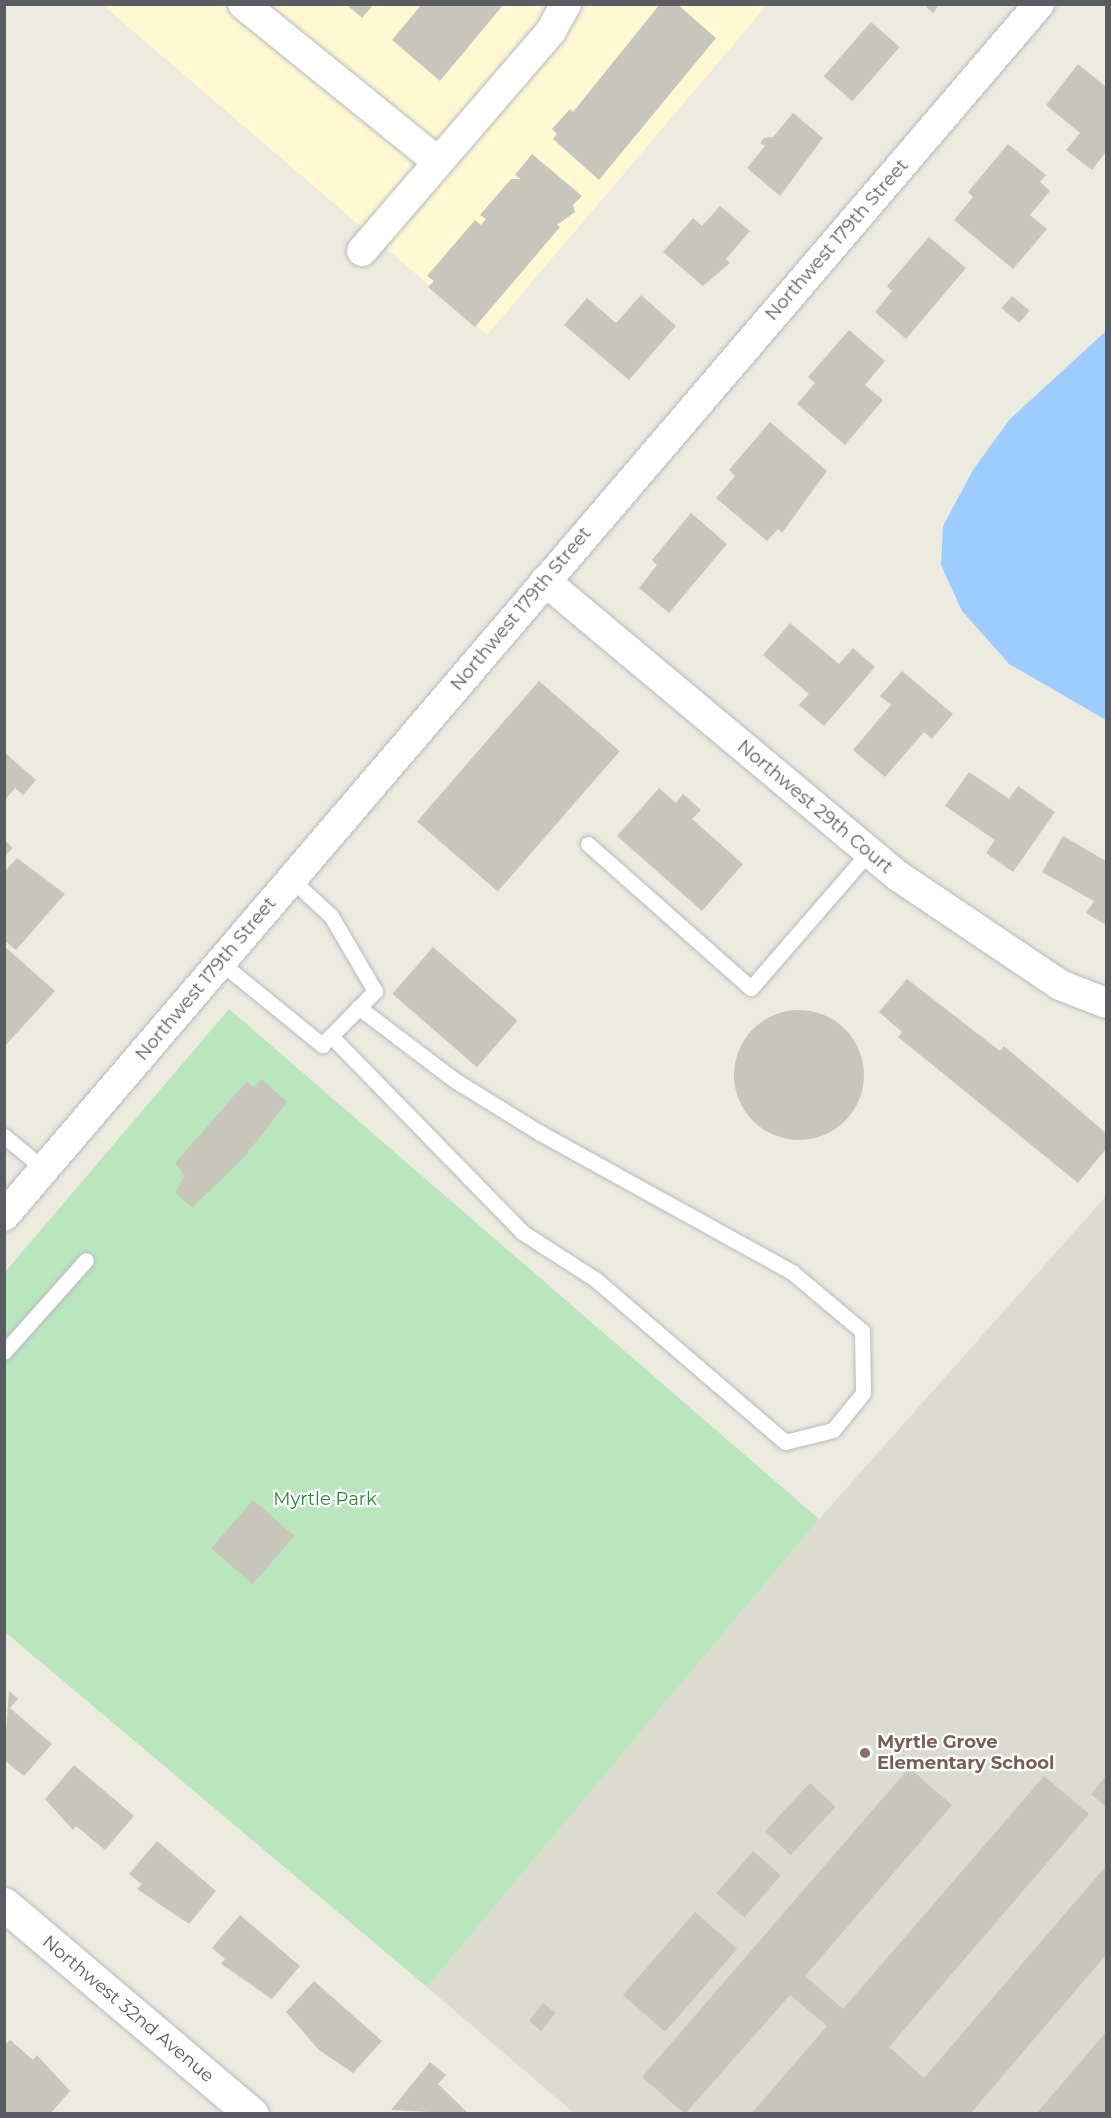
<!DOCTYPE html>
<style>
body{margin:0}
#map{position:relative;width:1111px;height:2118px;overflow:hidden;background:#edebe0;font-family:Montserrat,sans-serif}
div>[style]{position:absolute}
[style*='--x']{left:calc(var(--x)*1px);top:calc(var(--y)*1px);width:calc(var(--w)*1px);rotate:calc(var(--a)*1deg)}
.commercial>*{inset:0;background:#fff8d2}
.education>*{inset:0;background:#dddacf}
.green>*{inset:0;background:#bae6be}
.water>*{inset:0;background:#9dcdff}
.building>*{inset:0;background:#c8c5bd;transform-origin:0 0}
.round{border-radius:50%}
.roads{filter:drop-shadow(0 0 2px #b8bac0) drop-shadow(0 0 2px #b8bac0)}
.lane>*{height:15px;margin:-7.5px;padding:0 7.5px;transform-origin:7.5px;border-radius:7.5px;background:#fff}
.street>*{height:30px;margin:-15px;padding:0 15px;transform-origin:15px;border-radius:15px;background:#fff}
.secondary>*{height:33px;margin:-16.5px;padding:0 16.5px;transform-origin:16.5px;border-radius:16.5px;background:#fff}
.dots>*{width:16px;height:16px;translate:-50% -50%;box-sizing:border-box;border:3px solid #fff;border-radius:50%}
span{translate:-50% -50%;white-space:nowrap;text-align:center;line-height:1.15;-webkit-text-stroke:4.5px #fff;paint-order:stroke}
.street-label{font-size:18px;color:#595c62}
.park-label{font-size:18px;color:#2f823a}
.education-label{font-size:18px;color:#785e54;font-weight:700}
.left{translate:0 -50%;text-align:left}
.frame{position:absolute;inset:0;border:6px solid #595c62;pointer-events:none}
</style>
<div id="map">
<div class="commercial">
<div style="clip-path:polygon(103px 5px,767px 5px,487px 335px)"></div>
</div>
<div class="education">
<div style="clip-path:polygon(1106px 1196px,1106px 2113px,574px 2113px,427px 1987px,819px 1519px)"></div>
</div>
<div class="green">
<div style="clip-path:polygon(229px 1009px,819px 1519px,427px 1987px,5px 1632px,5px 1272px)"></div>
</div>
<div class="water">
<div style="clip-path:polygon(1106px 331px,1106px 720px,1009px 664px,962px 611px,941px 565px,943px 526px,973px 470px,1009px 420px)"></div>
</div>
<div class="building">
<div style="clip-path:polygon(346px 4px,374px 4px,362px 18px)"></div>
<div style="clip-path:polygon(422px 4px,504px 4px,440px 81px,392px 40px)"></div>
<div style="clip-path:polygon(660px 4px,677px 4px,716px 38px,599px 180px,553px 139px,557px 134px,552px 129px,570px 109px,573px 112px)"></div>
<div style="clip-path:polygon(923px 4px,939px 4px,933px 13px)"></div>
<div style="left:871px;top:22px;width:38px;height:72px;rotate:41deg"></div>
<div style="clip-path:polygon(1078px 64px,1106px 87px,1106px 152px,1092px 170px,1066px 150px,1080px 133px,1046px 105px)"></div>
<div style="clip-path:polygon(793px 113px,823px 138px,780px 196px,747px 168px,765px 146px,760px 143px,764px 138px,773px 137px)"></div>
<div style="clip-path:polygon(1008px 144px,1046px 175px,1040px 182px,1050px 191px,1030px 215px,1047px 229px,1013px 269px,954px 220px,973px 197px,968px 192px)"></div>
<div style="clip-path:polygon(532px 154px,582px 196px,573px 205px,575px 212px,557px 225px,560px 227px,475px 327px,428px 287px,434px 281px,427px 276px,475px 220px,481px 225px,486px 219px,480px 215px,511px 179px,520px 179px,515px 175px)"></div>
<div style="clip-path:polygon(720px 206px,750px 231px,726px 259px,730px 263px,703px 286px,663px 252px,693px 218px,702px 226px)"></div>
<div style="clip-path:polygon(929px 237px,966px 268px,906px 339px,875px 312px,892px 291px,887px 286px)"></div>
<div style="clip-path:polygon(641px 295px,676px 326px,629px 380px,564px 325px,587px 298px,616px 323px)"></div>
<div style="left:1012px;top:296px;width:23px;height:16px;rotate:40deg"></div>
<div style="clip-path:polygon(849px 330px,885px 361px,865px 385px,883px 400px,845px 445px,797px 404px,815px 383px,808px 377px)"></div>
<div style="clip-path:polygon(770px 422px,827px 471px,782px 533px,778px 529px,767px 541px,716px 498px,735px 476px,729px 470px)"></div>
<div style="clip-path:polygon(691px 513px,727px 544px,669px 613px,639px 588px,657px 565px,652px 560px)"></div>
<div style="clip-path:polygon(790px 623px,839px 664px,853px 648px,875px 667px,824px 726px,799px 705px,809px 694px,763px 655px)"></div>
<div style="clip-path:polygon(902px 671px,953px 714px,932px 739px,924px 732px,885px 777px,853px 750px,891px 705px,880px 696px)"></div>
<div style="left:539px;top:681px;width:107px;height:186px;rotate:41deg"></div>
<div style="clip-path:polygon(4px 752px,36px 780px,23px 795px,15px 788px,4px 801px)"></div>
<div style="clip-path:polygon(969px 772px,1009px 799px,1018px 786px,1055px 812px,1013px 872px,986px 853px,995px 840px,945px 806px)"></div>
<div style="clip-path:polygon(659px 788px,676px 803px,683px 794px,701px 810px,692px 819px,743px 864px,702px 911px,617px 836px)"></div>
<div style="clip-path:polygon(1063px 836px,1106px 861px,1106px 925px,1086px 913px,1094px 901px,1042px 872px)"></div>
<div style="clip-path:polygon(4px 840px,13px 848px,4px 857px)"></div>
<div style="clip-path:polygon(17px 858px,65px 894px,16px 950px,4px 940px,4px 872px)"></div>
<div style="clip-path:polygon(4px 946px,55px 991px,4px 1047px)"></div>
<div style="left:433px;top:947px;width:112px;height:62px;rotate:41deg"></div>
<div style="clip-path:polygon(907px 979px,1000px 1051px,1004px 1046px,1106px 1133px,1106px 1149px,1078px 1183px,898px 1037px,902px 1032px,879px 1012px)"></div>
<div class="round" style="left:734px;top:1010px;width:130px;height:130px"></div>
<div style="clip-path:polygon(262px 1079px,287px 1102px,245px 1156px,192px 1208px,175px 1192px,185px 1176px,175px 1163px,247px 1081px,254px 1087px)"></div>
<div style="left:253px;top:1500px;width:55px;height:64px;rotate:41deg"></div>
<div style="clip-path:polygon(9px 1691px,18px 1699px,10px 1708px,52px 1744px,24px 1776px,4px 1760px)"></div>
<div style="clip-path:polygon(74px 1765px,134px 1816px,105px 1850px,76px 1826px,73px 1830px,45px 1799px)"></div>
<div style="clip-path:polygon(909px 1768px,952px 1805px,805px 1976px,843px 2009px,1044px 1776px,1089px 1814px,889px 2047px,924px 2078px,1106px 1866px,1106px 1955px,970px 2114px,751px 2114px,827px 2026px,790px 1995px,685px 2114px,642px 2077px)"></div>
<div style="clip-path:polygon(1106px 1776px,1106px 1807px,1091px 1794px)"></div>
<div style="left:810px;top:1783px;width:35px;height:66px;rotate:43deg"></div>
<div style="clip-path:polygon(157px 1841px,216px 1891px,189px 1924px,137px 1889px,142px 1884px,129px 1874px)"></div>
<div style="left:753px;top:1851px;width:37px;height:56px;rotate:41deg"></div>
<div style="left:695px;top:1912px;width:56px;height:110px;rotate:41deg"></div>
<div style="clip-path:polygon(240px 1915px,300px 1966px,272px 1999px,221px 1964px,225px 1959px,212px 1948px)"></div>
<div style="clip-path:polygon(314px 1981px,382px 2041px,353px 2073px,319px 2050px,286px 2012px)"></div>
<div style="left:543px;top:2003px;width:16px;height:23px;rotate:38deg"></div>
<div style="clip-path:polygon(1106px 2032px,1106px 2114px,1036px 2114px)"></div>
<div style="clip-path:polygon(10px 2040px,33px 2060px,37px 2055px,70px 2091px,50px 2114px,4px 2112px,4px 2046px)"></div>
<div style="clip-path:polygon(430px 2062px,446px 2075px,438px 2084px,469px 2114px,391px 2110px)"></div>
</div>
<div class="roads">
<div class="lane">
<div style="--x:588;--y:844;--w:217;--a:41.5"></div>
<div style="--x:751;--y:988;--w:180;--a:-49.1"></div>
<div style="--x:220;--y:962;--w:132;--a:39.1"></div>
<div style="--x:322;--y:1045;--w:76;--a:-45.5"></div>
<div style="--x:375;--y:991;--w:87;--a:-120.4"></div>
<div style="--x:331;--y:916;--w:54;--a:-137.2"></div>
<div style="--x:331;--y:1036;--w:274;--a:45.7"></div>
<div style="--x:522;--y:1232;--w:87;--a:32.8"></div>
<div style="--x:595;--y:1279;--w:250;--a:40.6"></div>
<div style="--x:785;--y:1442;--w:49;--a:-14"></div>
<div style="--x:833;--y:1430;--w:48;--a:-51"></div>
<div style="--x:863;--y:1393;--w:62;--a:-90.9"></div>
<div style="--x:862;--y:1331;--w:92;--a:-139.9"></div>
<div style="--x:792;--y:1272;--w:288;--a:-151.1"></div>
<div style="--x:540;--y:1133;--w:102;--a:-148.2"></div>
<div style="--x:453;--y:1079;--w:119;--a:-142.8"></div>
<div style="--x:4;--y:1136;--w:52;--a:39.5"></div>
<div style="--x:4;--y:1352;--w:123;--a:-48.3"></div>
</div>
<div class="street">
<div style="--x:243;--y:4;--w:251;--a:39"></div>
<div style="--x:362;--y:251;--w:290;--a:-49.3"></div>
<div style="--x:551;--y:31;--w:31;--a:-61"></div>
<div style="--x:545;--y:581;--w:460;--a:39.9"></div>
<div style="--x:898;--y:876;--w:195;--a:33.9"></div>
<div style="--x:1060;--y:985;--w:49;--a:21.4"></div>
<div style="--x:4;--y:1216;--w:1594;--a:-49.5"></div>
</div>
<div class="secondary">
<div style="--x:4;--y:1904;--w:325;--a:40.3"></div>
</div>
</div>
<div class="dots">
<div style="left:865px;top:1753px;background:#8d6e63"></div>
</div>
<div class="street-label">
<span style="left:837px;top:240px;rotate:-49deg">Northwest 179th Street</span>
<span style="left:521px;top:609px;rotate:-50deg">Northwest 179th Street</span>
<span style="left:815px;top:807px;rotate:40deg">Northwest 29th Court</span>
<span style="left:206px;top:979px;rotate:-50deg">Northwest 179th Street</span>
<span style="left:128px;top:2009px;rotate:40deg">Northwest 32nd Avenue</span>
</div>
<div class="park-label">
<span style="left:325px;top:1499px">Myrtle Park</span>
</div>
<div class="education-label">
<span class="left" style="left:877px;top:1753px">Myrtle Grove<br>Elementary School</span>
</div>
<div class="frame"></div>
</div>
